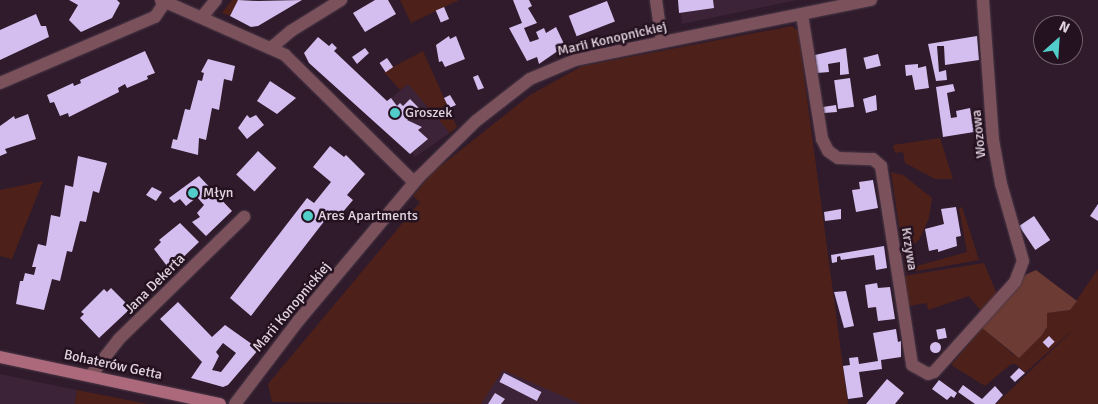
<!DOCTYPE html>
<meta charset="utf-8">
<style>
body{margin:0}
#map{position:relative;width:1098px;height:404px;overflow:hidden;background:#2f1b2b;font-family:Signika,sans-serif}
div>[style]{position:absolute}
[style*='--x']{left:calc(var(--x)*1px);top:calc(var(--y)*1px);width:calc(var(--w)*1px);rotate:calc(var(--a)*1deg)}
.built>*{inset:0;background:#3c2337}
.green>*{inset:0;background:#4d211a}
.forest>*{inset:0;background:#6c3b33}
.building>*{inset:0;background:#d4beef;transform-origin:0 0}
.round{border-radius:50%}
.roads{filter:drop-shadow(0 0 1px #4c3948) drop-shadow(0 0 1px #4c3948)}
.street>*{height:12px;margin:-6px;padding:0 6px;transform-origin:6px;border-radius:6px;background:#7b515c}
.secondary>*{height:12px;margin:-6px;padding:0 6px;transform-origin:6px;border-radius:6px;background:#ac697c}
.dots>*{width:14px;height:14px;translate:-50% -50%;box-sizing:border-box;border:2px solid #251221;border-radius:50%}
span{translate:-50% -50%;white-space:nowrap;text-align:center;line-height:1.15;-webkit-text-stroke:5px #251221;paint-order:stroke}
.street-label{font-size:14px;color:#e2d4df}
.poi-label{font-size:14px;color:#e2d4df}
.left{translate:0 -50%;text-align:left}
.north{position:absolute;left:1033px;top:15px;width:50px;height:50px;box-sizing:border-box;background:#251221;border:1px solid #71606d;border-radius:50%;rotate:26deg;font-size:14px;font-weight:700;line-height:20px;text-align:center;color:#e2d4df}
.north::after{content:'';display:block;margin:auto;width:18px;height:22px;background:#53cdc9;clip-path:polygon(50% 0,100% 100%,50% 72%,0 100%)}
</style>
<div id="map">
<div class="built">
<div style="clip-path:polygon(679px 0,797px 0,682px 24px)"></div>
<div style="clip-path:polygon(408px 84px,450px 133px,415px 157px,389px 134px,391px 98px)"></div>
<div style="clip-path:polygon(503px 369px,581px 404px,481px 404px)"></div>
<div style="clip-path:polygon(0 374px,77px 390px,75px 404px,0 404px)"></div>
</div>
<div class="green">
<div style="clip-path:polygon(232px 0,238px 0,230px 16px,222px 13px)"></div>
<div style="clip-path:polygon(400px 0,459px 0,411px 23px)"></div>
<div style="clip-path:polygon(792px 26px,798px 31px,848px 404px,581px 404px,503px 370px,481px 404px,272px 402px,268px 384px,420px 202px,413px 196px,433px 172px,530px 95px,582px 66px)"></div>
<div style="clip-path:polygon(423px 51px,457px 127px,450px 133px,408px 84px,400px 90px,384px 72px)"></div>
<div style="clip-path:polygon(940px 138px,953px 179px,935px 179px,905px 163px,903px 152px,895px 153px,893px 145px)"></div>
<div style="clip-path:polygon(891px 172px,903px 175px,932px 198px,929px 218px,919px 240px,913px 245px,917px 266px,967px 252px,959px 208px,962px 207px,979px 260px,906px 273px)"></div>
<div style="clip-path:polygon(43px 181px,12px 259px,0 256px,0 190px)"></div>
<div style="clip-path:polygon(984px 263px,997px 294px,981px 311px,969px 296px,928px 310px,927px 303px,908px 306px,903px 276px)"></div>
<div style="clip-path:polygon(1098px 269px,1098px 404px,996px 404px,1080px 323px,1025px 373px,1016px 364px,1011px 364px,985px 386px,951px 365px,982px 328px,1014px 355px,1047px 327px,1047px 313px,1070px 310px)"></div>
<div style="clip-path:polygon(77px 390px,148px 404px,75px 404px)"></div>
</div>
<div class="forest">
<div style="clip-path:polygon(1036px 270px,1077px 301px,1070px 310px,1047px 313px,1047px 327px,1042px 335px,1019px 358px,982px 328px,1025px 275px)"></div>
</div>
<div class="building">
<div style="clip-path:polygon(69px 0,117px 0,120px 3px,112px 18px,81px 32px,69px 20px,78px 5px)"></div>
<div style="clip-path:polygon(238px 0,258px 1px,302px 0,258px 26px,251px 27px,230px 16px)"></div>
<div style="clip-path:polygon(375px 0,388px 0,396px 14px,365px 32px,353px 13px)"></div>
<div style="clip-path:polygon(513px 0,529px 0,532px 6px,528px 8px,537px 23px,524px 28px,530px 42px,539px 39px,536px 32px,544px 28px,546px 33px,556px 27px,565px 46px,539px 64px,537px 57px,527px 61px,509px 28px,522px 23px)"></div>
<div style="clip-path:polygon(678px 0,713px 0,714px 8px,679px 13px)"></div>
<div style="left:607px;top:1px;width:22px;height:41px;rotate:69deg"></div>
<div style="left:444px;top:7px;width:13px;height:9px;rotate:67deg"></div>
<div style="clip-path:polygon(36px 14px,41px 26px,46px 26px,49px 37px,0 60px,0 30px)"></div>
<div style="clip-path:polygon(449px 36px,450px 39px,456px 36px,465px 59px,445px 67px,442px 61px,439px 62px,436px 45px)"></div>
<div style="clip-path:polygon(977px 36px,979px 60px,945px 65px,944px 46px,937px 46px,939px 72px,946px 70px,947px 80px,936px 81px,928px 44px)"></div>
<div style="clip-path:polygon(318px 37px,329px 46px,332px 43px,337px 48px,334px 51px,387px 101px,391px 98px,397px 106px,400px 103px,403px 106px,410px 99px,420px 109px,407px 120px,422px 127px,418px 130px,428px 139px,410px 154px,309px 63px,304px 53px)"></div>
<div style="clip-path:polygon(365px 48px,369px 53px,357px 64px,352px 57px)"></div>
<div style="clip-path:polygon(846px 48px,849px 74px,840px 75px,840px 62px,828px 64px,829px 72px,817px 73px,815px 55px)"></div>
<div style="clip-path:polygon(145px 51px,155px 73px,147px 76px,148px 79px,127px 88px,125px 84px,118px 88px,119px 92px,69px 117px,68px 113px,60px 116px,54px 102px,50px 103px,47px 95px,73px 83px,74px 86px,81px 83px,80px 80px)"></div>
<div style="left:878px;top:54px;width:12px;height:15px;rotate:76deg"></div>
<div style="left:387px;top:58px;width:11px;height:9px;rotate:56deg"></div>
<div style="clip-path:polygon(208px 59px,235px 66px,232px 81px,224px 79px,219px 110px,212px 108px,206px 140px,199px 138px,198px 155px,171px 148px,173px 139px,177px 140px,185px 109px,190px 110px,198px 80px,202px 81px,204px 73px,201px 72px)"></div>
<div style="clip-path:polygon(918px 64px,918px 68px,926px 66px,929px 88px,915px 90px,912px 75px,906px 76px,905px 65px)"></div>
<div style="clip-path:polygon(478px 75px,484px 88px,478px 90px,473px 77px)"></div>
<div style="left:850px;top:78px;width:29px;height:16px;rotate:82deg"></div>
<div style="clip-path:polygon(270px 81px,296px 98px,277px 114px,257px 101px)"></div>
<div style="clip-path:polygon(953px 84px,955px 91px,947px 93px,951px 118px,957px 117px,956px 111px,970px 108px,974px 132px,943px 137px,936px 87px)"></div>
<div style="clip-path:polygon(450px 95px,456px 105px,449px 108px,444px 98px)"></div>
<div style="clip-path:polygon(876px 95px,877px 110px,866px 113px,863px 99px)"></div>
<div style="clip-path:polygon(836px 105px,837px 112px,824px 113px,823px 107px)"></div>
<div style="clip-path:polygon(28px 114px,36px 139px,5px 149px,7px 153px,0 156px,0 126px,14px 116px,15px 119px)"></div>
<div style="clip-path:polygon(247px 115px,250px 118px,256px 115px,264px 125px,247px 139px,238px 128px)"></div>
<div style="clip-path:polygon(330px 146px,344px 157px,346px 155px,365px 174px,347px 195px,353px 200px,336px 220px,329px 215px,251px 316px,230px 298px,307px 198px,314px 203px,331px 182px,313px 167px)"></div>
<div style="left:258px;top:151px;width:25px;height:32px;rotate:43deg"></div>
<div style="clip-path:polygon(78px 156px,107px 163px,99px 193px,93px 191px,86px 222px,80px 221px,72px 252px,67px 251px,60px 281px,52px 279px,44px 310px,16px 304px,20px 281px,23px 281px,25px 273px,34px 275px,36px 267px,32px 267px,38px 244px,46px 246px,51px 215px,60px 217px,65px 185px,73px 187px)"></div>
<div style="clip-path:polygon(199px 176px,232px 211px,206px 236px,192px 222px,200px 217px,197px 213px,204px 205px,197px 197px,186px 206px,180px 199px,174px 203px,169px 198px)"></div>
<div style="clip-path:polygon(873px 180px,878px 208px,856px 212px,852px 190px,860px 189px,859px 182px)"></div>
<div style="clip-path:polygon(152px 187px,162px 192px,156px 201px,146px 195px)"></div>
<div style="clip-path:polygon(1098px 204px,1098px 221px,1090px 216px)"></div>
<div style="clip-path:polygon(956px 207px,961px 236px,956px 237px,957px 246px,938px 252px,938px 249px,929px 251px,925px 229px,944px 224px,941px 209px)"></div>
<div style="clip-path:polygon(841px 209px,841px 219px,825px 221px,824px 212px)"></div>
<div style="left:1034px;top:216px;width:29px;height:18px;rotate:56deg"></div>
<div style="clip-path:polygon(180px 223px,199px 242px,170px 270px,154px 249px,161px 242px,159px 240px)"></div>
<div style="clip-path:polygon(884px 246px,887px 268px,876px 270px,874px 255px,841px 260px,840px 256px,837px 257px,837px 262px,832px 263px,831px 255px)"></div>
<div style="clip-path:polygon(877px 283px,878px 288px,890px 287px,895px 319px,878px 321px,876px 307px,868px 308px,865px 285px)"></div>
<div style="clip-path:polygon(111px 288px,131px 308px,99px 338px,80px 318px,84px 314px,81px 312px,104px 289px,107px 292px)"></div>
<div style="clip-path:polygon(846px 291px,854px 326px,844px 328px,834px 292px)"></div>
<div style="clip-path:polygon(evenodd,178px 302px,212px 337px,225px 325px,259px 349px,228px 385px,223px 387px,191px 378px,202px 362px,160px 319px,178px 302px,223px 343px,236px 353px,221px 372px,212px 370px,219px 356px,216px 352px,223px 343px)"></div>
<div style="left:945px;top:328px;width:10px;height:9px;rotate:79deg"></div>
<div style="clip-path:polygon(896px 329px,898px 342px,901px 341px,901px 357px,881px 360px,882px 369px,859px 372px,863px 397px,848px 399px,843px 366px,850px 365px,849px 358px,858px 357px,859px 364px,878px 361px,873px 333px)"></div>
<div style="left:1049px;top:336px;width:8px;height:9px;rotate:45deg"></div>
<div class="round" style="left:929.5px;top:341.5px;width:11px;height:11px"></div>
<div style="clip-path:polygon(1019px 368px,1025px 373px,1015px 382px,1010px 377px)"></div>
<div style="left:504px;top:373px;width:42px;height:10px;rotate:27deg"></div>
<div style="clip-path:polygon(887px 379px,904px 393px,895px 404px,866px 404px)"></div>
<div style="clip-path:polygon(939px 380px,957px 393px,954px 398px,951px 396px,947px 400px,932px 389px)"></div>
<div style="clip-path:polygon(963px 385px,982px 399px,995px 386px,1003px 395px,995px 404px,975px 404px,958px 392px)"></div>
<div style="clip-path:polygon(495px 393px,505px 399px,501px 404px,488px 404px)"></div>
</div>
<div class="roads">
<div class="street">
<div style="--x:161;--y:0;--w:136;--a:23.9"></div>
<div style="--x:285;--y:55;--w:181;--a:44.6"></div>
<div style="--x:656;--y:0;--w:42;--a:81.9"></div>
<div style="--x:802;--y:15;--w:126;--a:80.8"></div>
<div style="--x:822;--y:139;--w:13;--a:63"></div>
<div style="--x:828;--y:151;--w:12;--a:35"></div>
<div style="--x:838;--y:158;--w:35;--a:2"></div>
<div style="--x:873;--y:159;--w:11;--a:41"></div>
<div style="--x:881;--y:166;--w:201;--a:81.1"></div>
<div style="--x:912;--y:365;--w:18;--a:29"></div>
<div style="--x:928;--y:374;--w:6;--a:-18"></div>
<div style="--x:934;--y:372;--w:121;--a:-48"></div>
<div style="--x:1015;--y:282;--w:22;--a:-69"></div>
<div style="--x:1023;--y:261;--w:80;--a:-105.9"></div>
<div style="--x:1001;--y:184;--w:45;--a:-100.3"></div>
<div style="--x:993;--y:140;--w:140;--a:-94.1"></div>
<div style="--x:202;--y:17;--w:22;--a:-51"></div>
<div style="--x:272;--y:47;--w:25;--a:-40"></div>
<div style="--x:291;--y:31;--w:59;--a:-31.8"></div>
<div style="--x:0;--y:83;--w:168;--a:-23.1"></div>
<div style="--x:155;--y:17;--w:18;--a:-56"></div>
<div style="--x:91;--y:375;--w:46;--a:-52.1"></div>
<div style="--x:119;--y:339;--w:175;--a:-44.3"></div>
<div style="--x:235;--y:404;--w:106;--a:-52.7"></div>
<div style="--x:299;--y:320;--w:185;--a:-50"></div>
<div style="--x:418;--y:178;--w:81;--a:-44.5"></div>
<div style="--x:476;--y:121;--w:68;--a:-37.9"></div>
<div style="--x:530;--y:79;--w:49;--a:-22.9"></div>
<div style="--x:575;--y:60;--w:302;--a:-11.5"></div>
</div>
<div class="secondary">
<div style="--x:0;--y:357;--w:225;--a:12.1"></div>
</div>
</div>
<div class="dots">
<div style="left:395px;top:113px;background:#53cdc9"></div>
<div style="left:193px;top:193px;background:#53cdc9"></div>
<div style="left:308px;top:216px;background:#53cdc9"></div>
</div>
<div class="street-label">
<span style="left:612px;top:39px;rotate:-13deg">Marii Konopnickiej</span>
<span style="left:979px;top:134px;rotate:-96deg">Wozowa</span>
<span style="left:909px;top:249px;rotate:81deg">Krzywa</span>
<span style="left:155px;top:284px;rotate:-45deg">Jana Dekerta</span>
<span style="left:292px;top:307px;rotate:-50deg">Marii Konopnickiej</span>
<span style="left:113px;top:365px;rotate:12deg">Bohaterów Getta</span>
</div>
<div class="poi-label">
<span class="left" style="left:405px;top:113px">Groszek</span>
<span class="left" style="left:203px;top:193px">Młyn</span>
<span class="left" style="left:318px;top:216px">Ares Apartments</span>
</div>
<div class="north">N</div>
</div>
